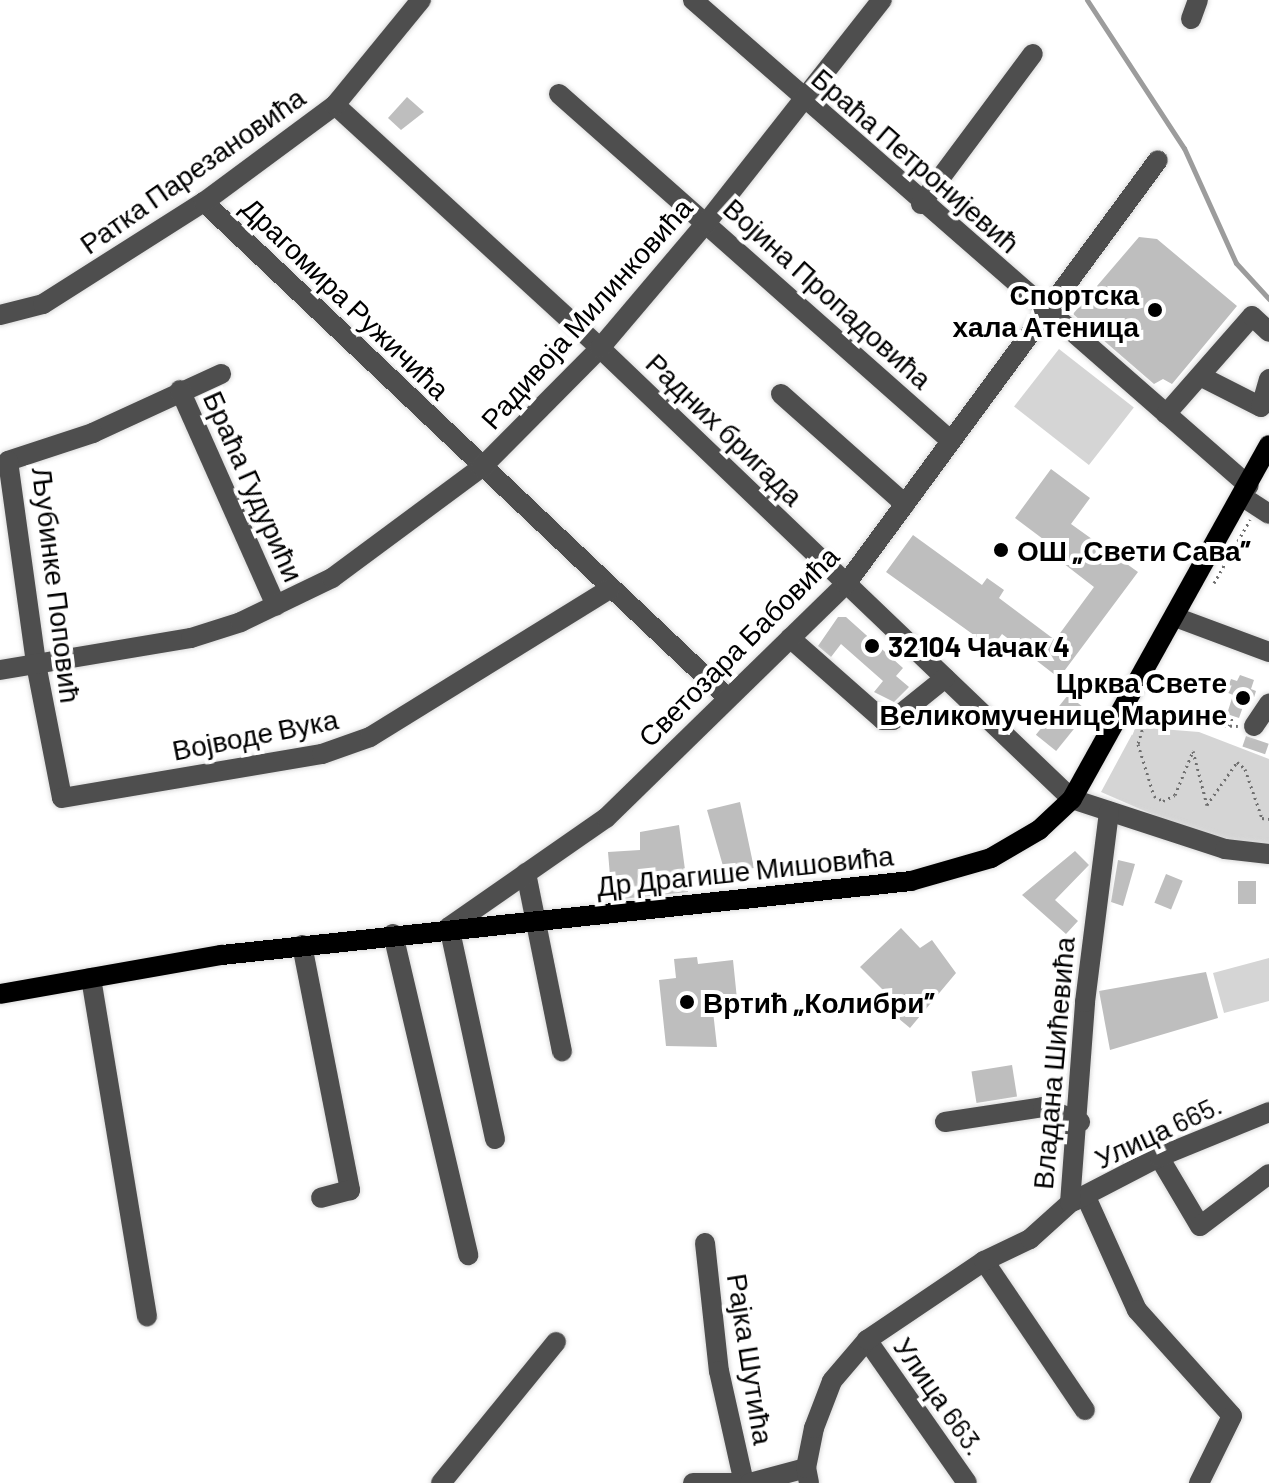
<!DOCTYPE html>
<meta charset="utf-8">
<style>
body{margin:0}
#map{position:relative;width:1269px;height:1483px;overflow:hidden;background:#fff;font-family:Barlow,sans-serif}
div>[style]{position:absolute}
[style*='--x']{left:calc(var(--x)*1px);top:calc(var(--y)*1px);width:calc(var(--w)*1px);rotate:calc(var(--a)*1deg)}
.green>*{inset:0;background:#d5d5d5;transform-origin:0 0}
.stream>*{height:5px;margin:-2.5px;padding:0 2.5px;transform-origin:2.5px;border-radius:2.5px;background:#9c9c9c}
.building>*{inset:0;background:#bebebe;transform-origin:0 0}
.path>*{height:3px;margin-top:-1.5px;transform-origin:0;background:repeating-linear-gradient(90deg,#707070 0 2px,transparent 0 6px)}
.roads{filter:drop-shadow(0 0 2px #dbdbdb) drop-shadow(0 0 2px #dbdbdb)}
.minor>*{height:20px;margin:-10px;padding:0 10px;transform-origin:10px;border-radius:10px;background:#4e4e4e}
.major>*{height:20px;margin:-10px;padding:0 10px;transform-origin:10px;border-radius:10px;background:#000}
.dots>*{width:22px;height:22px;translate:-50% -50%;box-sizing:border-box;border:4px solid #fff;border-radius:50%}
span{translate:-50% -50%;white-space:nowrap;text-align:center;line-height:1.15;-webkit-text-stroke:8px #fff;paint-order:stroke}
.street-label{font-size:28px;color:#000}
.poi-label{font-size:28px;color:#000;font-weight:700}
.right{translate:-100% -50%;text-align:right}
.left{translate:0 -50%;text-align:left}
</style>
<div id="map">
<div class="green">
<div style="left:1059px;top:349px;width:95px;height:73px;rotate:38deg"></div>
<div style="clip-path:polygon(1136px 727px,1199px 732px,1269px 759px,1269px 846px,1209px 839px,1101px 792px)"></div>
<div style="clip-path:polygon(1269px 958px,1269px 1001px,1224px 1013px,1213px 973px)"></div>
</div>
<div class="stream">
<div style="--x:1087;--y:0;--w:177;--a:56.8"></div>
<div style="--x:1184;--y:148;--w:126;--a:65.7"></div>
<div style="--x:1236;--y:263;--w:49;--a:47.5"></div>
</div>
<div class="building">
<div style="clip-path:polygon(407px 97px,424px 112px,401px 130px,388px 118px)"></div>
<div style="clip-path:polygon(1139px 237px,1157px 239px,1237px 306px,1172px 384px,1163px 379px,1154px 384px,1073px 314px)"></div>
<div style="clip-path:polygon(1051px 469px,1090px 498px,1071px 524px,1138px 572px,1059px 678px,1002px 634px,992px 648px,886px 572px,913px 535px,982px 585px,987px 578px,1004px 590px,999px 598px,1055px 640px,1094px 587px,1063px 563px,1067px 557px,1015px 518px)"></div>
<div style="clip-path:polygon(838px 617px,846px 617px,903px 668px,896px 676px,909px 687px,894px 702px,874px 692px,883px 681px,841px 644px,831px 657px,818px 646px)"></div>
<div style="clip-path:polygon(1240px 675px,1254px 680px,1251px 689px,1256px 691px,1252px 704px,1245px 701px,1239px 718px,1227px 714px,1233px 695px,1226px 692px,1231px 679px,1237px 681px)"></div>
<div style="left:1068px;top:695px;width:26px;height:51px;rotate:39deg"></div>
<div style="left:1246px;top:736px;width:24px;height:11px;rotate:19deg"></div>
<div style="clip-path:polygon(740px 802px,754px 868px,725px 873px,707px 810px)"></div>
<div style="clip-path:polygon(679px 825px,688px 892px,612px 900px,608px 852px,640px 850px,640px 832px)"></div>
<div style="clip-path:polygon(1075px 851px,1089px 865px,1055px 900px,1078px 921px,1066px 934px,1022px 895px)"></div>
<div style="clip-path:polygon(1118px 860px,1135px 864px,1123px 906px,1111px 902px)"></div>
<div style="left:1166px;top:874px;width:18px;height:31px;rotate:22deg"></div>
<div style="left:1238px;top:881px;width:18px;height:23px"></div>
<div style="clip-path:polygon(901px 928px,920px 948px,932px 940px,956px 973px,910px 1028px,875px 999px,883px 990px,860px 967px)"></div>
<div style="clip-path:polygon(697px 957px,698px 964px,733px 960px,737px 999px,712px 1002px,717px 1047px,666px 1046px,659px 980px,676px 978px,674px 959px)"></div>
<div style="clip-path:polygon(1206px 972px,1218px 1018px,1110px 1050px,1099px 991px)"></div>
<div style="left:1012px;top:1065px;width:32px;height:41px;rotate:81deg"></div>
</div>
<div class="path">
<div style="--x:1214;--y:583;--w:73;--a:-60.3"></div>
<div style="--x:1134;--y:721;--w:104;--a:2.8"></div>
<div style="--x:1144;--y:724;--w:21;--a:107"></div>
<div style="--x:1138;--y:744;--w:54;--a:72.9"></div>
<div style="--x:1154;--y:796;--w:10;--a:29"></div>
<div style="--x:1163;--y:801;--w:13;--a:-27"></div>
<div style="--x:1175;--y:795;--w:48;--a:-67.8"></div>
<div style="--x:1193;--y:751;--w:56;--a:75.5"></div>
<div style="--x:1207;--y:805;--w:52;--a:-55.1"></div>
<div style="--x:1237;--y:762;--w:11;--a:41"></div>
<div style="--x:1245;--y:769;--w:52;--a:70.9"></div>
<div style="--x:1262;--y:818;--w:7;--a:8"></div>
<div style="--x:1229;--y:726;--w:11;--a:-68"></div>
</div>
<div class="roads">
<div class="minor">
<div style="--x:693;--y:0;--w:738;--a:41.16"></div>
<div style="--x:1191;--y:19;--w:20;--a:-70"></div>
<div style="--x:559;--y:94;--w:522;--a:41.51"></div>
<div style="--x:335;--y:105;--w:360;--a:42.5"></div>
<div style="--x:600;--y:348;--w:653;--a:43.7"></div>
<div style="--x:1072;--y:799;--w:161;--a:18.1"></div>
<div style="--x:1225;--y:849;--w:44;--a:6.5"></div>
<div style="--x:204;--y:202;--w:722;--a:43.43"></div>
<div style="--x:921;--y:204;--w:187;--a:-53.3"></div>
<div style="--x:0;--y:315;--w:44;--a:-14.3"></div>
<div style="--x:43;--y:304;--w:191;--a:-32.4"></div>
<div style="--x:204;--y:202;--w:163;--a:-36.5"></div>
<div style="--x:335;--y:105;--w:136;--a:-50.7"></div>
<div style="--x:221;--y:374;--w:141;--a:155.3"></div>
<div style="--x:93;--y:433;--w:89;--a:161.8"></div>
<div style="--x:8;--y:461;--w:205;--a:82.1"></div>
<div style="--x:36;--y:664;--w:136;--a:79"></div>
<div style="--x:62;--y:798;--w:264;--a:-9.6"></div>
<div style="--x:322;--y:754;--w:51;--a:-19.5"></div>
<div style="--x:370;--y:737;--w:282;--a:-31.7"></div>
<div style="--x:1200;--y:376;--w:68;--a:26.9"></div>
<div style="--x:1261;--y:407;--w:29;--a:-74"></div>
<div style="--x:180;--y:390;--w:236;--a:66"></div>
<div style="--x:781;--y:394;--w:166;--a:41.6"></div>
<div style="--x:1166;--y:414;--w:130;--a:-48.7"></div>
<div style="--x:1252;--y:316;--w:23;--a:43"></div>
<div style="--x:1243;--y:497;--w:31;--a:33"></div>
<div style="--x:1175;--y:617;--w:100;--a:20.4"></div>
<div style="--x:790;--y:638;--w:124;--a:41.4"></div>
<div style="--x:883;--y:720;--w:10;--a:0"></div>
<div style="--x:893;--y:720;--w:67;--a:-38.9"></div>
<div style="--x:0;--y:670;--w:194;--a:-9.5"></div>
<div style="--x:191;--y:638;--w:52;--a:-17.7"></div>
<div style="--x:241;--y:622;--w:101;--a:-25.8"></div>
<div style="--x:332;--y:578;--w:187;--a:-36.5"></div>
<div style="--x:482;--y:467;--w:168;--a:-45.2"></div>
<div style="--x:600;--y:348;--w:165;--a:-49.7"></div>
<div style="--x:707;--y:222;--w:283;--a:-51.8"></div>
<div style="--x:1254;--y:726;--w:27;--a:-56"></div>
<div style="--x:526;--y:873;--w:182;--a:78.6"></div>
<div style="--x:393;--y:934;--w:330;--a:76.8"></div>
<div style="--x:302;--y:945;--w:250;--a:78.9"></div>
<div style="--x:350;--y:1190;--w:30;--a:165"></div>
<div style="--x:91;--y:978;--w:343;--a:80.6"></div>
<div style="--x:945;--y:1122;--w:99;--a:-8.7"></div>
<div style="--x:1043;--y:1107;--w:40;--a:22"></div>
<div style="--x:495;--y:1139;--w:217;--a:-102.2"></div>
<div style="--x:449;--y:927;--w:191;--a:-34.8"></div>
<div style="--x:606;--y:818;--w:335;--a:-44.3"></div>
<div style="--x:846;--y:584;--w:526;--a:-53.65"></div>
<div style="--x:1159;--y:1157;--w:80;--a:59.3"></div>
<div style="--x:1200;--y:1226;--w:86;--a:-37"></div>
<div style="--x:1086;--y:1197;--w:124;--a:65.7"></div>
<div style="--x:1137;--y:1310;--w:142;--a:48.1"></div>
<div style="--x:1232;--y:1416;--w:75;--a:116.2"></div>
<div style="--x:1074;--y:1201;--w:96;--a:-27.4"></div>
<div style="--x:1159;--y:1157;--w:119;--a:-22.2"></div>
<div style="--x:705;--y:1243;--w:129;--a:83.8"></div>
<div style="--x:719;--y:1371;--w:115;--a:77.4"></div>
<div style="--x:984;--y:1261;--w:180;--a:55.9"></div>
<div style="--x:867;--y:1340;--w:174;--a:55"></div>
<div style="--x:441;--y:1483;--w:182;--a:-50.8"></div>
<div style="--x:693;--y:1483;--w:42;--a:0"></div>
<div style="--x:750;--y:1483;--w:58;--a:-15"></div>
<div style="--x:809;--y:1483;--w:15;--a:-101"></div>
<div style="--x:806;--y:1468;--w:41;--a:-78.7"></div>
<div style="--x:814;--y:1428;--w:50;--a:-69"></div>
<div style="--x:832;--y:1381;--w:54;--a:-49.5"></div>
<div style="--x:867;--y:1340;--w:141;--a:-34"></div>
<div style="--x:984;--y:1261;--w:51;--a:-25.6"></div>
<div style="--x:1030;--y:1239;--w:54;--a:-42"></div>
<div style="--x:1070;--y:1203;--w:202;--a:-85.7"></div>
<div style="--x:1085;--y:1002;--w:192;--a:-82.8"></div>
</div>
<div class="major">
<div style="--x:0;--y:994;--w:225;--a:-10"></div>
<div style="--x:222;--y:955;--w:693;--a:-6.13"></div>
<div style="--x:911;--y:881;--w:83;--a:-16"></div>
<div style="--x:991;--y:858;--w:56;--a:-30.3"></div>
<div style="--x:1039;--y:830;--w:45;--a:-43.2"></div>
<div style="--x:1072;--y:799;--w:405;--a:-60.9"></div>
</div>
</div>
<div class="dots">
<div style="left:1155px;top:310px;background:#000"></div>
<div style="left:1001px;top:550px;background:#000"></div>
<div style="left:872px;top:646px;background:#000"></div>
<div style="left:1243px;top:698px;background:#000"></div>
<div style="left:687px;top:1002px;background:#000"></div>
</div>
<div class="street-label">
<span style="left:916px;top:160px;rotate:41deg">Браћа Петронијевић</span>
<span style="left:192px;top:170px;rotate:-35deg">Ратка Парезановића</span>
<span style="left:828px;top:293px;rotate:42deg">Војина Пропадовића</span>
<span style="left:346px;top:298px;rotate:44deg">Драгомира Ружичића</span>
<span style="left:586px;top:313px;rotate:-48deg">Радивоја Милинковића</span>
<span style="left:725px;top:429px;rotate:44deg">Радних бригада</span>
<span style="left:254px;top:486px;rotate:66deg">Браћа Гудурићи</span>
<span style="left:57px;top:585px;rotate:83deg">Љубинке Поповић</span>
<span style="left:738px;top:646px;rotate:-45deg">Светозара Бабовића</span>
<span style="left:255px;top:734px;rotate:-11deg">Војводе Вука</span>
<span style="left:745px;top:870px;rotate:-6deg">Др Драгише Мишовића</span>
<span style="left:1053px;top:1063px;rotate:-85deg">Владана Шићевића</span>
<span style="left:1158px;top:1131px;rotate:-25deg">Улица 665.</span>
<span style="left:751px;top:1359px;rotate:81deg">Рајка Шутића</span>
<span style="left:940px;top:1396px;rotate:55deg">Улица 663.</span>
</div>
<div class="poi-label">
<span class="right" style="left:1139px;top:310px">Спортска<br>хала Атеница</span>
<span class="left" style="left:1017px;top:550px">ОШ „Свети Сава”</span>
<span class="left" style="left:888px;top:646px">32104 Чачак 4</span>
<span class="right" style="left:1227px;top:698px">Црква Свете<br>Великомученице Марине</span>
<span class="left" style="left:703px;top:1002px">Вртић „Колибри”</span>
</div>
</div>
